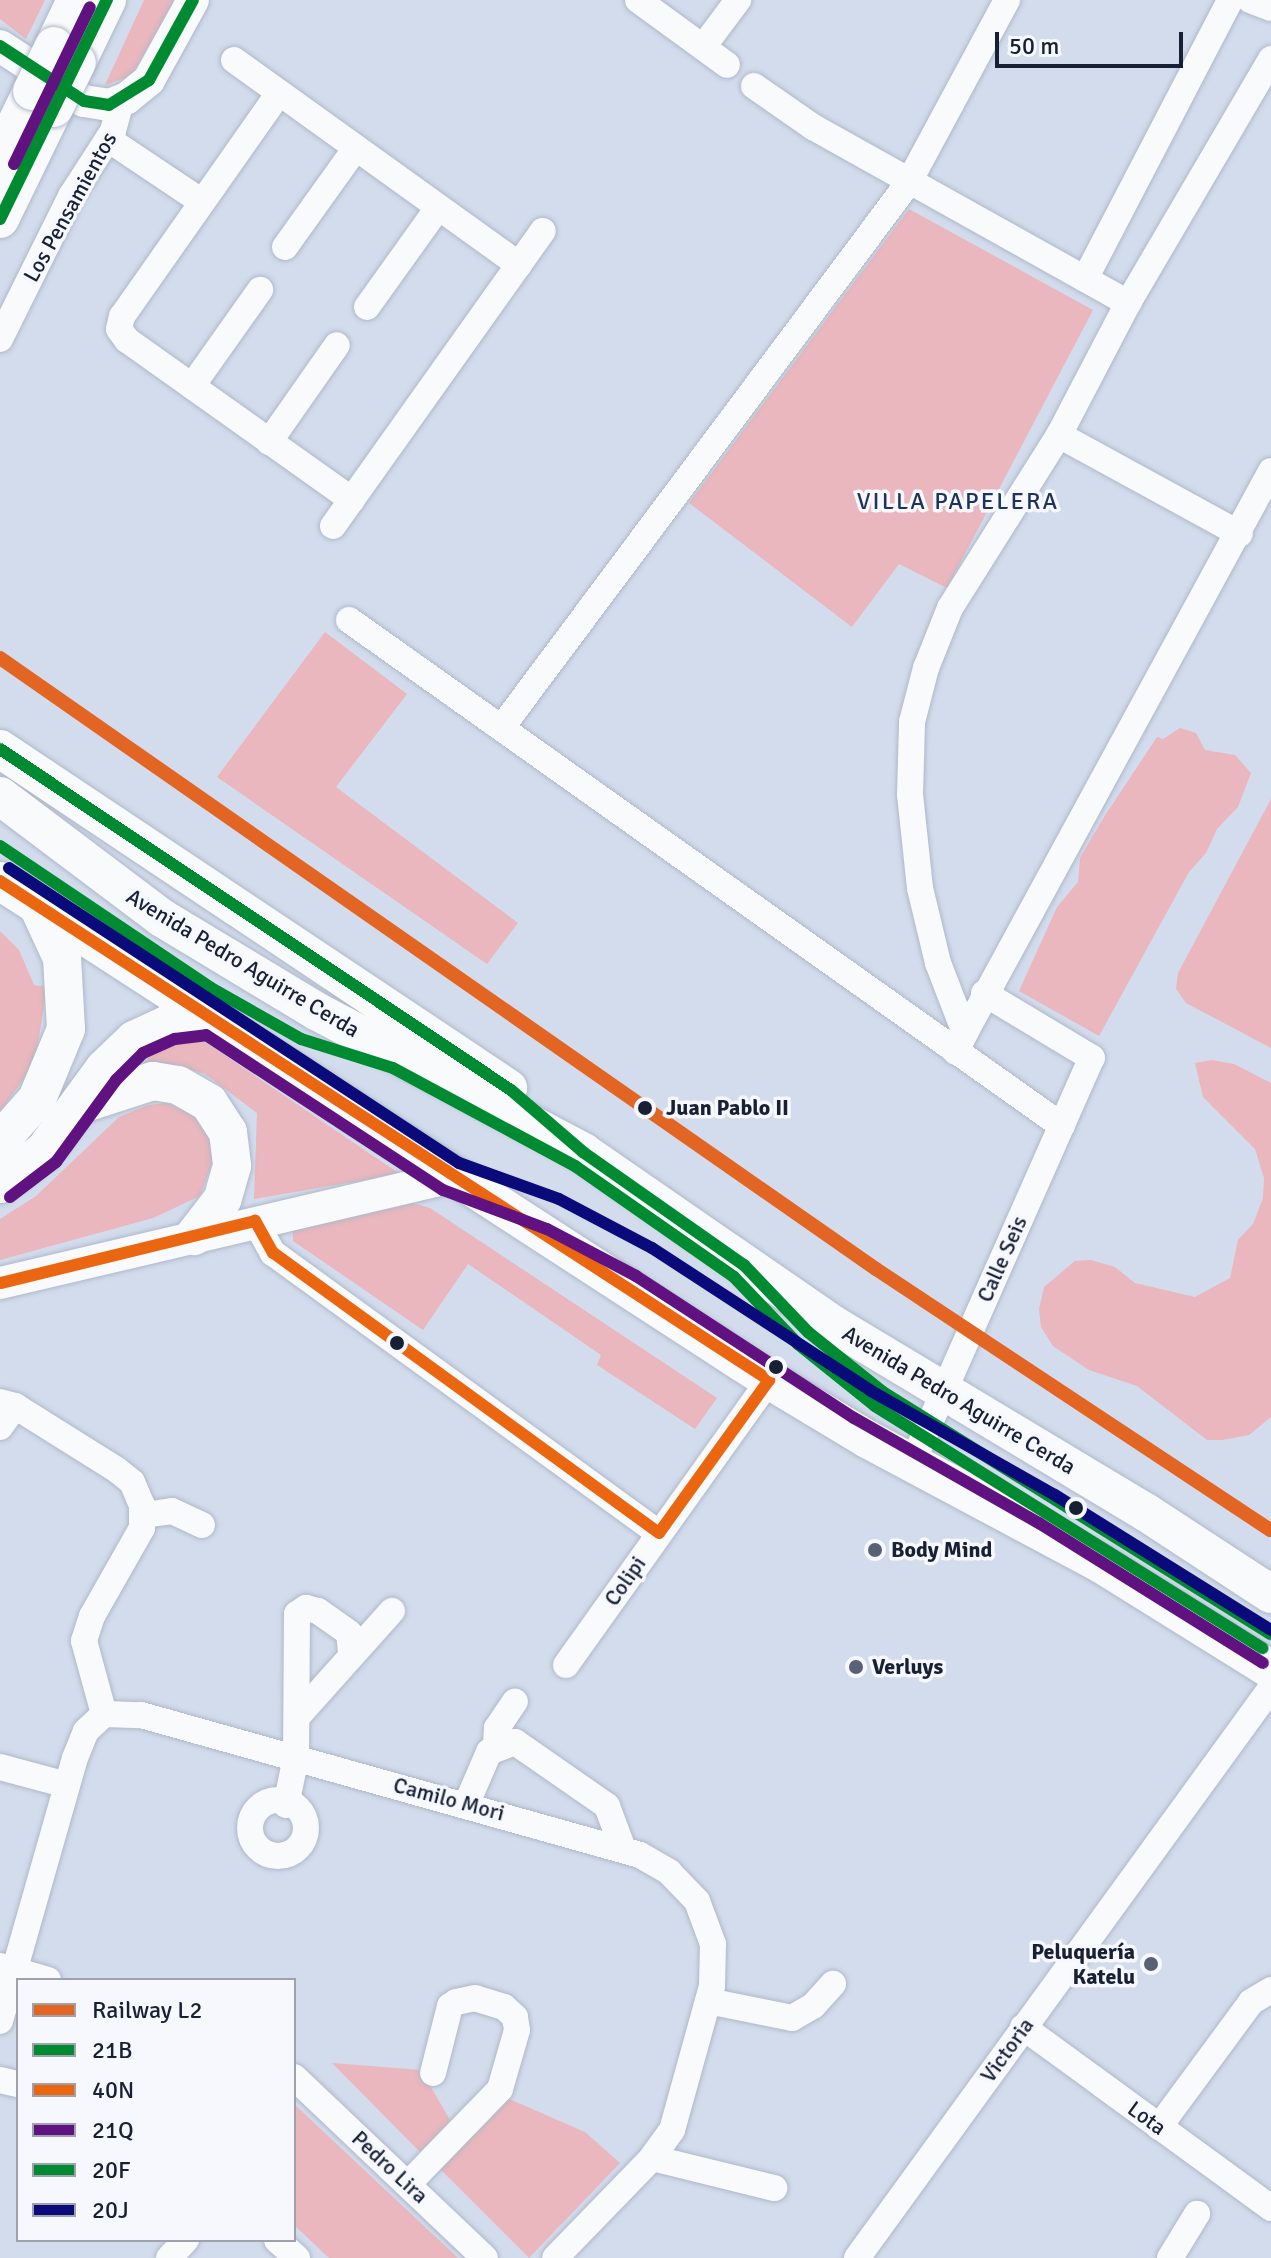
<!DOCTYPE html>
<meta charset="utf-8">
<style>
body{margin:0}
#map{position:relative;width:1271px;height:2258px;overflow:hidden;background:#d2dcec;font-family:Signika,sans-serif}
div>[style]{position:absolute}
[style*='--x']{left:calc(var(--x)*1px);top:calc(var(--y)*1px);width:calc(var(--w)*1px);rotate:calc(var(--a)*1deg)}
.green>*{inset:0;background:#e9b7bd}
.roads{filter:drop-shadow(0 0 2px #afb8c9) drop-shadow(0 0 2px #afb8c9)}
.minor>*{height:26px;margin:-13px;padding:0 13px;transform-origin:13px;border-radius:13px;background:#f8fafc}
.minor>.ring{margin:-13px;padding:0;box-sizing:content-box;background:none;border:26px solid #f8fafc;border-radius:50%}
.major>*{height:32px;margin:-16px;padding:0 16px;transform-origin:16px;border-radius:16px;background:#f8fafc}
.highway>*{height:38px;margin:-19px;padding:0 19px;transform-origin:19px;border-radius:19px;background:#f8fafc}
.bridges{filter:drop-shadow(0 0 2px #afb8c9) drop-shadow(0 0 2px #afb8c9)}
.highway-bridge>*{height:38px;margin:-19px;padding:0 19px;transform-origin:19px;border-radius:19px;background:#f8fafc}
.bus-1>*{height:12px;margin:-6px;padding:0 6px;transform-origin:6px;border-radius:6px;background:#008a32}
.bus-2>*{height:12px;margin:-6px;padding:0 6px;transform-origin:6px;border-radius:6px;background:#ea6611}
.bus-3>*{height:12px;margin:-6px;padding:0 6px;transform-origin:6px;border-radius:6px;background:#5f1280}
.bus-4>*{height:12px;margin:-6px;padding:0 6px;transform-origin:6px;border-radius:6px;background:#008a32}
.bus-5>*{height:12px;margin:-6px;padding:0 6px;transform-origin:6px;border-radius:6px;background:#0a0a7a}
.rail-1>*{height:14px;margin:-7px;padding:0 7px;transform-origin:7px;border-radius:7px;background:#e36523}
.dots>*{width:22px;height:22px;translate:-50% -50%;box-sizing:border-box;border:4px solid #f6f8fe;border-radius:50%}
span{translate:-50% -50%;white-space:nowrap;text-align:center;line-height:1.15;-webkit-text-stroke:7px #f6f8fe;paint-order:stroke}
.street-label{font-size:22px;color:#182134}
.stop-label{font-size:22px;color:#182134;font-weight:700}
.left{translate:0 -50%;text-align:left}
.poi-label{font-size:22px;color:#182134;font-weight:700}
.right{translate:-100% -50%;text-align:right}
.neighbourhood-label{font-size:24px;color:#1e335b;letter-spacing:2px}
.legend{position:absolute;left:16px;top:1978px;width:280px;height:264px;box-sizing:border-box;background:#f6f8fe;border:2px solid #9da2ad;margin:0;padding:10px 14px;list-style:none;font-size:24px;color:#182134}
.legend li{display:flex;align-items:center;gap:16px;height:40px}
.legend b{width:40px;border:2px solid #9da2ad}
.scale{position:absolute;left:995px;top:32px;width:188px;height:36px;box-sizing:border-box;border:4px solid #182134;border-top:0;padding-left:10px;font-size:24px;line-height:28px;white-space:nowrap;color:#182134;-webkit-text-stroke:6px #f6f8fe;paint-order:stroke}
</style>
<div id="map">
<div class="green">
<div style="clip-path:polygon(0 0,45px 0,26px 39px,0 19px)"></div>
<div style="clip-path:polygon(144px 0,176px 0,131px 76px,105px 85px)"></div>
<div style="clip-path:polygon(909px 209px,1093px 310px,947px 588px,899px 564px,852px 627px,689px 503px)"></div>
<div style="clip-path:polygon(325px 632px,407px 694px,336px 787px,518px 923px,487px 964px,217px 777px)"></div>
<div style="clip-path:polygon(1180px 728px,1196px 733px,1205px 750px,1235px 755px,1251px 773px,1238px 807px,1217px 829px,1206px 853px,1189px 872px,1099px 1036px,1019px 991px,1057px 907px,1078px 882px,1080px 858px,1104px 817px,1157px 737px,1163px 739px)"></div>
<div style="clip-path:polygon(1271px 799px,1271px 1048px,1186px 1003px,1176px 989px,1178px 973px)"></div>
<div style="clip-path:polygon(0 931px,19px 950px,34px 985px,47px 987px,37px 1050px,28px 1073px,0 1112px)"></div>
<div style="clip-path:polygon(193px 1034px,400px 1174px,254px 1199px,257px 1113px,205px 1074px,173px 1065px,138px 1070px,157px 1048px)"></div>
<div style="clip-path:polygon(1212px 1060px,1234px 1064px,1271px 1083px,1271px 1417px,1249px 1435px,1222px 1440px,1207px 1440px,1137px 1386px,1089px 1370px,1053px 1346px,1041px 1327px,1039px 1309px,1044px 1287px,1075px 1261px,1091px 1260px,1115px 1267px,1135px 1283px,1195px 1297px,1230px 1278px,1238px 1240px,1253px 1224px,1263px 1198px,1264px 1178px,1255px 1149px,1203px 1097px,1195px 1063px)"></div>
<div style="clip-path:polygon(167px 1103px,194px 1115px,211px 1140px,214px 1158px,200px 1196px,153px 1218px,0 1260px,0 1219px,36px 1196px,119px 1117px,148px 1105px)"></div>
<div style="clip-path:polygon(413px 1203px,430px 1208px,717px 1398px,695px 1429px,597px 1365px,601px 1355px,468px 1264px,423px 1330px,293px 1241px,293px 1230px)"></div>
<div style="clip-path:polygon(332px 2063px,421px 2070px,450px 2120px,420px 2152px)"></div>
<div style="clip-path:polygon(507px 2098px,585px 2132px,620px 2163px,529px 2258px,437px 2166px)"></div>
<div style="clip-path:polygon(294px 2104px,458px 2258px,329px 2258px,294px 2225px)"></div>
</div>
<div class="roads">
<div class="minor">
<div style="--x:638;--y:0;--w:110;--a:36.1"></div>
<div style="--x:1250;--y:0;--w:22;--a:21"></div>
<div style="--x:703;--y:47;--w:59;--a:-53.3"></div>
<div style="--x:234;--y:60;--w:351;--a:35.7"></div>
<div style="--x:754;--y:86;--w:72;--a:34.8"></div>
<div style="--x:813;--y:127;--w:361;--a:29.2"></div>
<div style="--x:279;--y:93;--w:273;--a:125.1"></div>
<div style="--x:122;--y:316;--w:13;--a:103"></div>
<div style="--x:119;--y:329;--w:14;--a:54"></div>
<div style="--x:127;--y:340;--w:276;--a:35.4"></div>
<div style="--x:108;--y:139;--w:113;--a:33.8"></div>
<div style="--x:285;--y:247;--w:122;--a:-54.4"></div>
<div style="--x:1085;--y:279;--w:314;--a:-62.5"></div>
<div style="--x:367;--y:307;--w:122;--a:-54.4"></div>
<div style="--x:0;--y:339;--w:160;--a:-63.6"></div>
<div style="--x:71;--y:196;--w:77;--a:-57.1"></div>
<div style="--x:113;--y:131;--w:30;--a:-75"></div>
<div style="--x:192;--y:386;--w:118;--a:-54.7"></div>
<div style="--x:1059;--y:435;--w:206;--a:28.7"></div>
<div style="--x:269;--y:442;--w:118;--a:-55"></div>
<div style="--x:333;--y:526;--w:362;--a:-54.6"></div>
<div style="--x:349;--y:620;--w:874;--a:35.36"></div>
<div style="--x:502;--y:727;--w:680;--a:-53.25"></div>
<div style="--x:909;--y:182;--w:207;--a:-61.7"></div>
<div style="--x:965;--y:1033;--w:640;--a:-61.43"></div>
<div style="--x:956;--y:1052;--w:21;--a:-65"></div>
<div style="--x:965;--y:1033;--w:75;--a:-111.1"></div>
<div style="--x:938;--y:963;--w:77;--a:-103.5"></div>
<div style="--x:920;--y:888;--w:94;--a:-96.1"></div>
<div style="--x:910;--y:795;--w:73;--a:-88.4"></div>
<div style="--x:912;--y:722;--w:56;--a:-75.5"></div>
<div style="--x:926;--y:668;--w:65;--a:-68.2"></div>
<div style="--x:950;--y:608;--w:204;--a:-57.8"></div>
<div style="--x:1059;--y:435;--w:149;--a:-62.4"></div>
<div style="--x:1128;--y:303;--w:283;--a:-59.6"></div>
<div style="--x:255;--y:1221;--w:37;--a:61"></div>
<div style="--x:273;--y:1253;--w:477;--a:36"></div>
<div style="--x:0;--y:1402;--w:16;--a:15"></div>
<div style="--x:15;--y:1406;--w:120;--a:32.1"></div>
<div style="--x:117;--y:1470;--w:19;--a:39"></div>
<div style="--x:132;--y:1482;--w:25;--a:67"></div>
<div style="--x:142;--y:1505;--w:23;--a:90"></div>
<div style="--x:142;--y:1528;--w:101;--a:119.6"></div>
<div style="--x:92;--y:1616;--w:26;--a:108"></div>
<div style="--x:84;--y:1641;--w:76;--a:74.7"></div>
<div style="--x:0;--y:1427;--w:26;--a:-54"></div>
<div style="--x:913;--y:1461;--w:441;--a:-66.1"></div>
<div style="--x:1092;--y:1058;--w:126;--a:-149"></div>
<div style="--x:144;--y:1515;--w:28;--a:-8"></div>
<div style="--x:172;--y:1511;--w:33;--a:25"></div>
<div style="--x:566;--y:1665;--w:350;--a:-54.5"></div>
<div style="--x:298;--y:1716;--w:141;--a:-48.2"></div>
<div style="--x:496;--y:1745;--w:17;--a:-87"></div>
<div style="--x:497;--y:1728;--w:32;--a:-56"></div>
<div style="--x:0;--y:1767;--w:69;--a:15"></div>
<div class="ring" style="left:250px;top:1800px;width:30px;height:30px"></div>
<div style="--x:467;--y:1803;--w:56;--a:-66.7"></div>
<div style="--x:489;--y:1752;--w:28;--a:-21"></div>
<div style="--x:515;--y:1742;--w:112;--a:34.8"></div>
<div style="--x:607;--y:1806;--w:46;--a:69.6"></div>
<div style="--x:286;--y:1805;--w:49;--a:-78.2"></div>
<div style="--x:296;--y:1757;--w:143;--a:-89.6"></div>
<div style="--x:297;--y:1614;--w:11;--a:-34"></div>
<div style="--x:306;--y:1608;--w:12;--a:14"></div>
<div style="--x:318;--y:1611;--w:38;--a:35"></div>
<div style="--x:349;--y:1633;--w:19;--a:84"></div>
<div style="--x:0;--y:1966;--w:50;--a:16.3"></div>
<div style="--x:708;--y:2001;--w:86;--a:11.4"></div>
<div style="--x:792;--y:2018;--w:24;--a:-30"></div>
<div style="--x:813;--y:2006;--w:30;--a:-48"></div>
<div style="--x:0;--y:2021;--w:273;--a:-74.1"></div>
<div style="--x:75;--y:1758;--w:29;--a:-68"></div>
<div style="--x:86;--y:1731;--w:25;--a:-43"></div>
<div style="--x:104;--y:1714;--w:37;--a:2"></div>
<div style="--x:141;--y:1715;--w:518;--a:15.67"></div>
<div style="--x:640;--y:1855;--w:34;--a:30"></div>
<div style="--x:669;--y:1872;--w:40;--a:46"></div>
<div style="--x:697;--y:1901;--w:46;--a:69.6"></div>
<div style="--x:713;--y:1944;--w:42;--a:91.4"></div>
<div style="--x:712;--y:1986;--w:149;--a:105.5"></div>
<div style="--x:672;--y:2130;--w:34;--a:126"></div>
<div style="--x:652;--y:2158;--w:139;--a:134.1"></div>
<div style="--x:1023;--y:2027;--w:307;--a:36.1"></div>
<div style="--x:294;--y:2077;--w:263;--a:43.5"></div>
<div style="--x:0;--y:2080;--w:18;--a:13"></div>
<div style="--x:1159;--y:2127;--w:155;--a:-53.6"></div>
<div style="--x:1251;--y:2002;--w:23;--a:-31"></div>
<div style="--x:652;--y:2158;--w:126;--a:13.8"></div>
<div style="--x:408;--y:2184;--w:132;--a:-45.9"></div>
<div style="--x:500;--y:2089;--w:61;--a:-73.9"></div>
<div style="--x:517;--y:2030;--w:13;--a:-99"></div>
<div style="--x:515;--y:2017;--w:15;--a:-138"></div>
<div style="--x:504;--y:2007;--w:30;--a:-163"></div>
<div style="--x:475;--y:1998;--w:19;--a:168"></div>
<div style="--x:456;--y:2002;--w:7;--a:146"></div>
<div style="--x:450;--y:2006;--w:69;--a:104.2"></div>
<div style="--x:277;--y:2240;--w:27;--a:42"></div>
<div style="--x:169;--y:2258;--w:25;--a:-47"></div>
<div style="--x:857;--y:2258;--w:704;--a:-54.01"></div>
<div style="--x:1170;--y:2258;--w:52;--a:-58.5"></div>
</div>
<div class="major">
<div style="--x:0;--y:46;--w:100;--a:33.2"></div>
<div style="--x:84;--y:101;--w:25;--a:9"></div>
<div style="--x:109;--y:105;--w:19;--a:-21"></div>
<div style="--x:127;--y:98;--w:28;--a:-39"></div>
<div style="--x:149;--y:80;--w:91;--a:-61.2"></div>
<div style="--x:0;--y:1283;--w:464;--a:-13.2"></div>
</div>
<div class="highway">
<div style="--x:54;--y:46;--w:51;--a:-64.4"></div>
<div style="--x:77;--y:62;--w:69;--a:-64.2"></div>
<div style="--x:0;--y:157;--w:73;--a:-64.1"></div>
<div style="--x:0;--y:219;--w:123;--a:-64.1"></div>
<div style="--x:0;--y:749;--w:611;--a:33.72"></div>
<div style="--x:0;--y:796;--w:203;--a:37"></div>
<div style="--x:162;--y:918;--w:182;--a:31.1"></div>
<div style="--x:318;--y:1012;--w:300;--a:27.8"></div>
<div style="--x:583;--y:1152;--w:305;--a:34.6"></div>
<div style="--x:834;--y:1325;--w:365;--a:31"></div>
<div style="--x:1147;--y:1513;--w:148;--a:33.2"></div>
<div style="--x:0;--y:881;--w:917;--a:32.98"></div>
<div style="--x:769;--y:1380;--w:114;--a:31"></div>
<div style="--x:867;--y:1439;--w:265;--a:28.1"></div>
<div style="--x:1101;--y:1564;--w:200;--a:31.9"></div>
<div style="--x:79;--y:1105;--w:78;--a:-18"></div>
<div style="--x:153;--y:1081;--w:25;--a:9"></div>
<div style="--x:178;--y:1085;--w:36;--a:30"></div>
<div style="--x:209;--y:1103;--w:35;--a:57"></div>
<div style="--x:228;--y:1132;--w:34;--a:83"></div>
<div style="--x:232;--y:1166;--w:35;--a:106"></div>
<div style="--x:222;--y:1200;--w:46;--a:127.9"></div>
<div style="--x:0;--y:1141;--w:56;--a:-48.6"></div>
<div style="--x:37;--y:1099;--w:76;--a:-67.5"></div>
<div style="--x:66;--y:1029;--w:71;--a:-93.2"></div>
<div style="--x:62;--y:958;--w:57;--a:-114.8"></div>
<div style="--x:0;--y:1184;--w:55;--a:-36.9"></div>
<div style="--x:44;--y:1151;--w:102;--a:-53.8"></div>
<div style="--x:104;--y:1069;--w:42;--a:-44"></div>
<div style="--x:134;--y:1040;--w:40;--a:-25"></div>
<div style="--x:170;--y:1023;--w:40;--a:-7.1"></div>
</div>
</div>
<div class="bridges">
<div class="highway-bridge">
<div style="--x:32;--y:91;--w:50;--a:-63.9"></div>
<div style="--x:54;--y:108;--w:51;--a:-63.4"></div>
</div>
</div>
<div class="bus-1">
<div style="--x:0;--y:46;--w:100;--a:33.2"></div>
<div style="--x:84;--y:101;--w:25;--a:9"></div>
<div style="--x:109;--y:105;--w:47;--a:-32"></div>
<div style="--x:149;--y:80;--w:91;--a:-61.2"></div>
<div style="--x:0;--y:219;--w:244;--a:-64"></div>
<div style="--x:0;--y:749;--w:614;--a:33.72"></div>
<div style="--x:511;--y:1090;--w:95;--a:40.7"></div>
<div style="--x:583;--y:1152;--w:197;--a:35.1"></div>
<div style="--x:744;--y:1265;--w:93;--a:46.3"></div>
<div style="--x:808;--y:1332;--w:96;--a:38.7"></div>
<div style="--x:883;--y:1392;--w:457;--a:32"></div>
</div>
<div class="bus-2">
<div style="--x:0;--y:881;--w:917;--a:32.98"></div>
<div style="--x:769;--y:1380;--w:188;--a:125.7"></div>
<div style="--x:659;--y:1533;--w:477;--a:-144"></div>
<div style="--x:273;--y:1253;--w:37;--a:-119"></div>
<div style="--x:255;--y:1221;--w:262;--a:166.3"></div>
</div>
<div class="bus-3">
<div style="--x:14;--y:164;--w:174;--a:-64.2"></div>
<div style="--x:10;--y:1197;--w:58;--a:-37.3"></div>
<div style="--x:56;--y:1162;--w:102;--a:-53.8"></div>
<div style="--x:116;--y:1080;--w:38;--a:-45"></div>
<div style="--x:143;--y:1053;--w:35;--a:-24"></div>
<div style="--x:175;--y:1039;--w:31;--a:-7"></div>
<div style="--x:206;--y:1035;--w:283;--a:33.2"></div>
<div style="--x:443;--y:1190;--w:111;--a:20.6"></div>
<div style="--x:547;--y:1229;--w:101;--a:27.8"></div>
<div style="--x:636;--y:1276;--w:260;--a:33.1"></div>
<div style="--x:854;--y:1418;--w:213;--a:29.6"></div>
<div style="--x:1039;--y:1523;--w:264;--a:32"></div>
</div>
<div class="bus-4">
<div style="--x:0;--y:846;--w:254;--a:33.9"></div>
<div style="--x:211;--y:988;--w:103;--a:29.5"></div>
<div style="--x:301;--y:1039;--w:96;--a:17.5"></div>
<div style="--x:393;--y:1068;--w:207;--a:28.3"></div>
<div style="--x:575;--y:1166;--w:194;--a:34.9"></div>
<div style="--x:734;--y:1277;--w:93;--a:46.3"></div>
<div style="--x:798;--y:1344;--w:99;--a:38.8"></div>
<div style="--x:875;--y:1406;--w:457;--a:32"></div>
</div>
<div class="bus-5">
<div style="--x:9;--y:868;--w:538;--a:33.25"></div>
<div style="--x:459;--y:1163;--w:106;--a:19.8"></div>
<div style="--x:559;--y:1199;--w:105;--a:27.8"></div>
<div style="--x:652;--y:1248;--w:262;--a:33.1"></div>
<div style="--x:871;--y:1391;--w:211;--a:29.5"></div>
<div style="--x:1055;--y:1495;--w:255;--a:32"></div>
</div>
<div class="rail-1">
<div style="--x:0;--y:658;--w:1068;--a:34.9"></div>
<div style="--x:876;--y:1269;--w:473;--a:33.5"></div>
</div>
<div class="dots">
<div style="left:645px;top:1108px;background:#182134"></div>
<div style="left:397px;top:1343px;background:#182134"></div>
<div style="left:776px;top:1367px;background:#182134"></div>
<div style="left:1076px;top:1508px;background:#182134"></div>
<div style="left:875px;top:1550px;background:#596274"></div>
<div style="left:856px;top:1667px;background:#596274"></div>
<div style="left:1151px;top:1964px;background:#596274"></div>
</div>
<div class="street-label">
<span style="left:70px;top:207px;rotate:-61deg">Los Pensamientos</span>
<span style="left:243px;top:963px;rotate:31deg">Avenida Pedro Aguirre Cerda</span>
<span style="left:1002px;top:1259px;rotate:-66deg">Calle Seis</span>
<span style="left:959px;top:1400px;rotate:31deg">Avenida Pedro Aguirre Cerda</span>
<span style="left:625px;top:1581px;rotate:-55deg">Colipi</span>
<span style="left:449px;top:1799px;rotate:15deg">Camilo Mori</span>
<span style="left:1007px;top:2050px;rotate:-54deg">Victoria</span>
<span style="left:1147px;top:2118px;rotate:36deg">Lota</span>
<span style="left:390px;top:2167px;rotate:43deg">Pedro Lira</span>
</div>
<div class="stop-label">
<span class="left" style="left:666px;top:1108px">Juan Pablo II</span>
</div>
<div class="poi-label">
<span class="left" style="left:891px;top:1550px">Body Mind</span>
<span class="left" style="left:872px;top:1667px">Verluys</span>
<span class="right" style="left:1135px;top:1964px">Peluquería<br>Katelu</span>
</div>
<div class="neighbourhood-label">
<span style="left:958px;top:502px">VILLA PAPELERA</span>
</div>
<ul class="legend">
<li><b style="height:10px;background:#e36523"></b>Railway L2</li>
<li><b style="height:10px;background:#008a32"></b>21B</li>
<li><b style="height:10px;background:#ea6611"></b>40N</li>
<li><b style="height:10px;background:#5f1280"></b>21Q</li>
<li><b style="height:10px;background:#008a32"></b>20F</li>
<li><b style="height:10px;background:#0a0a7a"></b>20J</li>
</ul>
<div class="scale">50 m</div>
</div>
